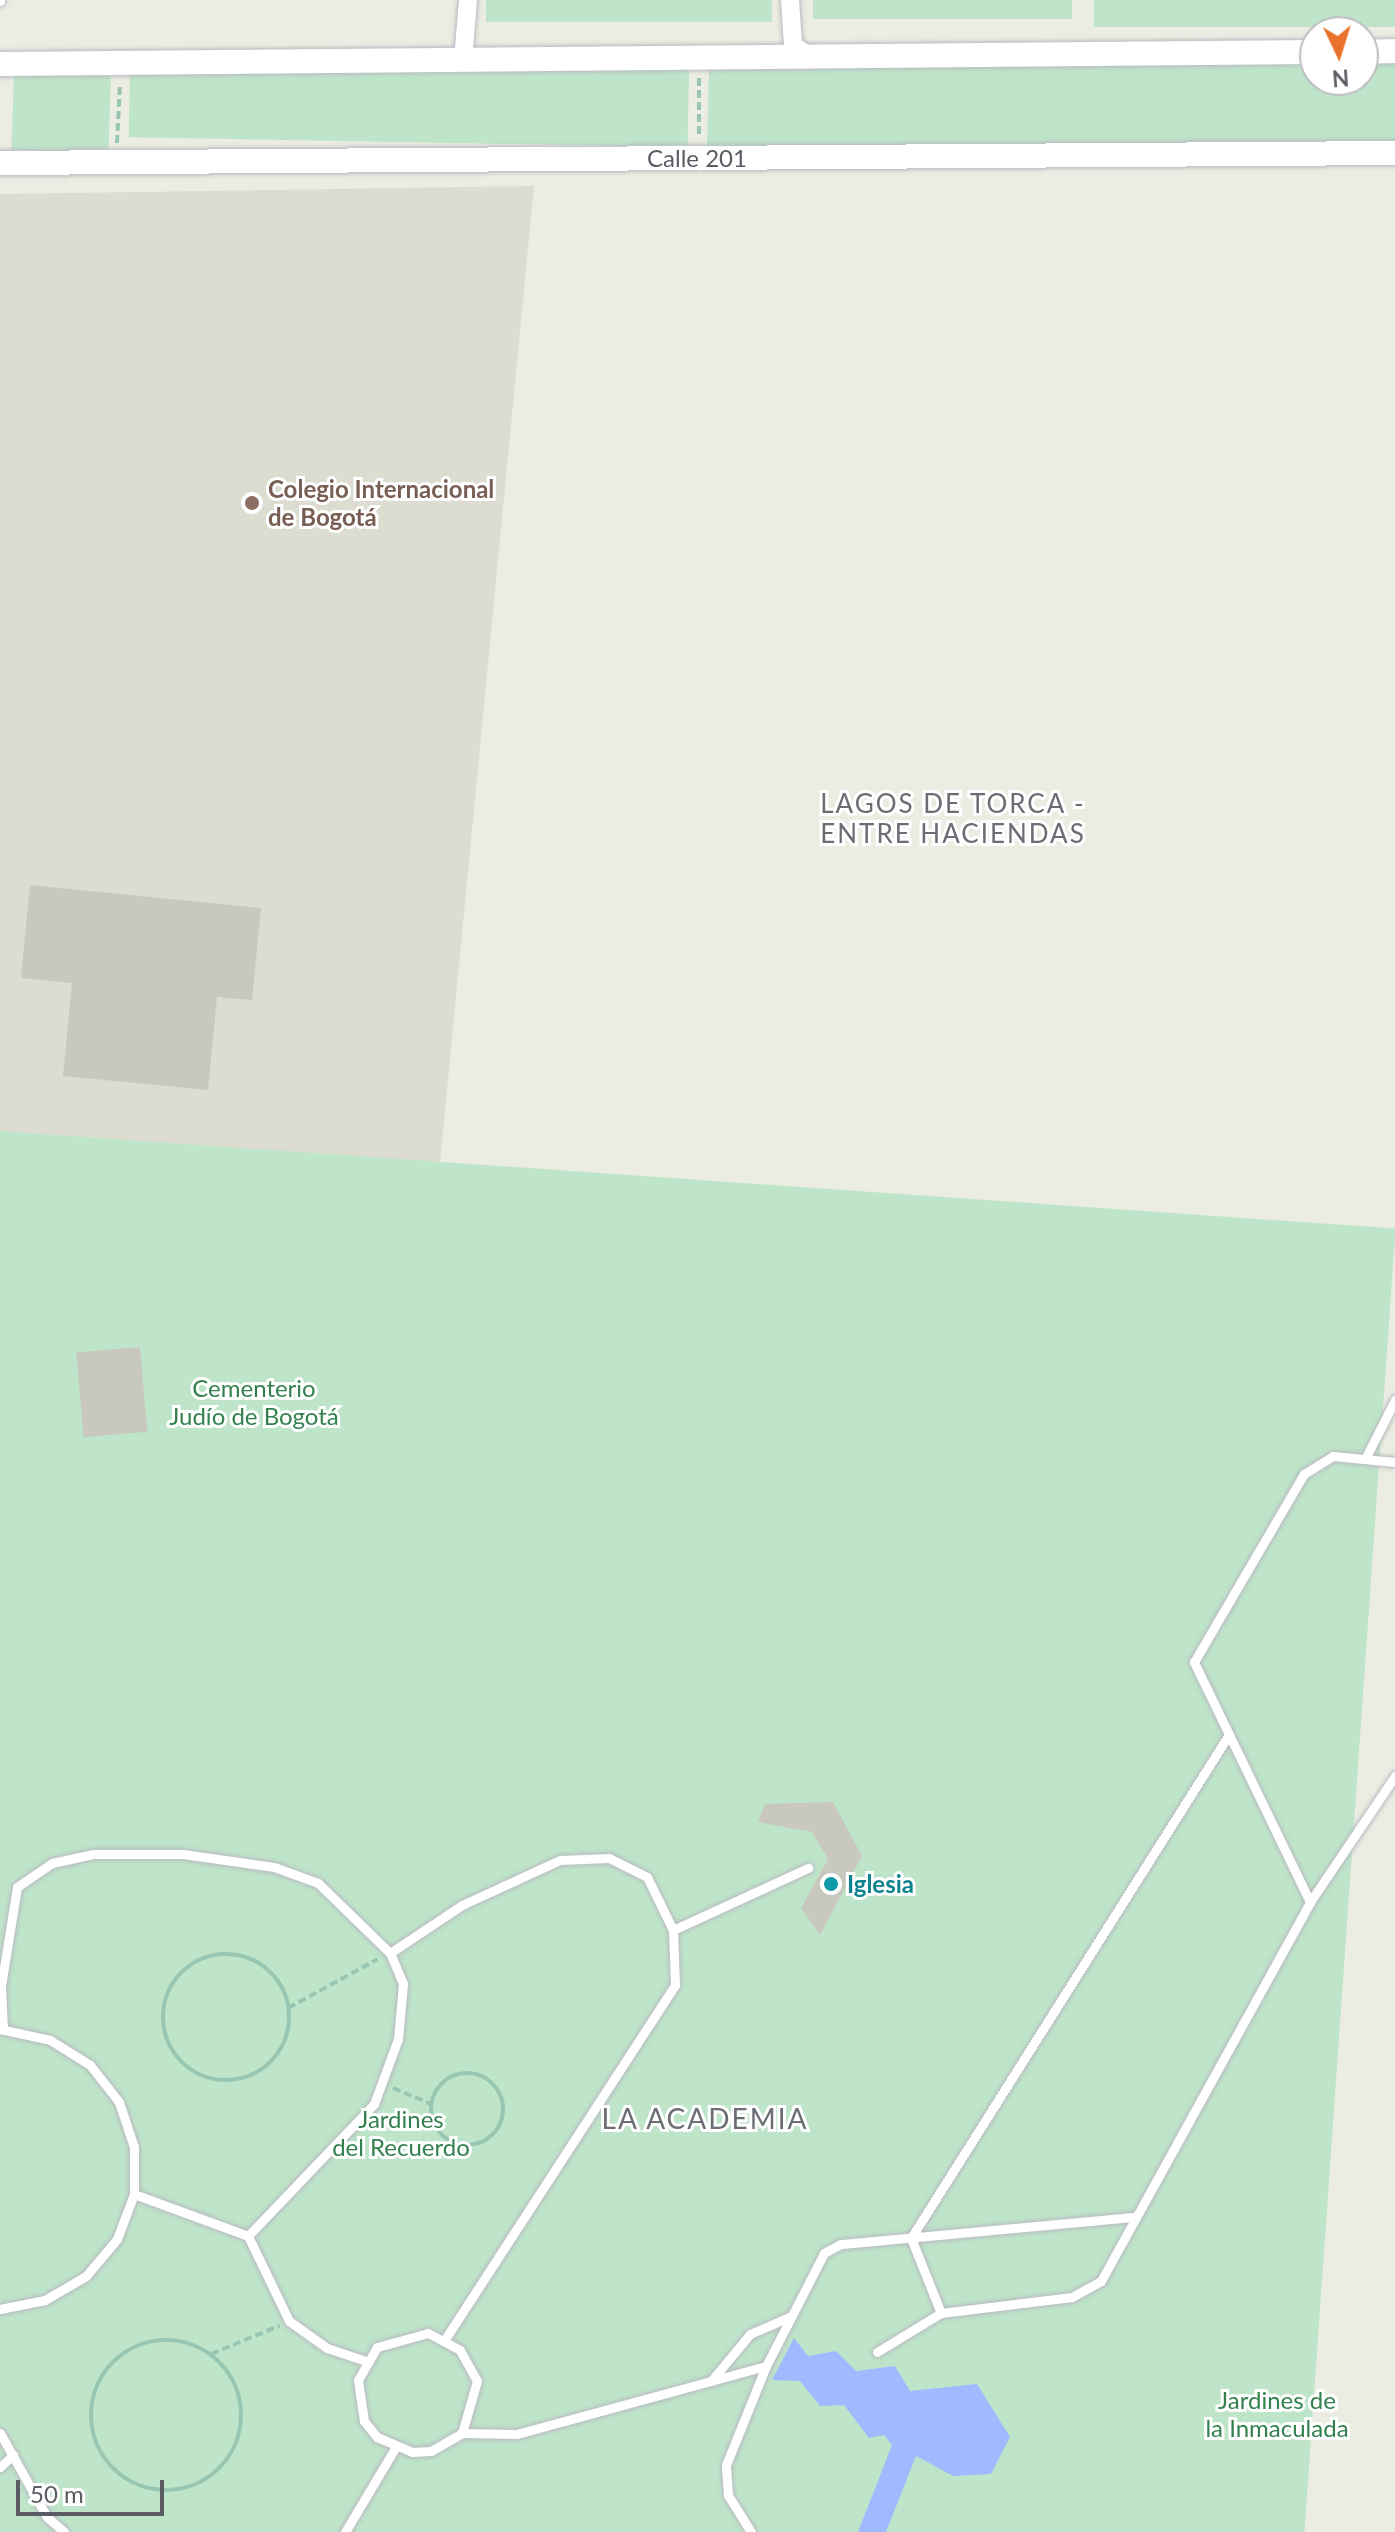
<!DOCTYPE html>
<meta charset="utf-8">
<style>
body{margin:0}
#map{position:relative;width:1395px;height:2532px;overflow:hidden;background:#ecede2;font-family:Lato,sans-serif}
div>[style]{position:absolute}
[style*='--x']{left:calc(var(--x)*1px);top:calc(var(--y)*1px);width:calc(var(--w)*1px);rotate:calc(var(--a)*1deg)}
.education>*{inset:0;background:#dcddd0}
.green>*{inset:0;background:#bee5c9;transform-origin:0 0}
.water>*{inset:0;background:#a0b9ff}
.building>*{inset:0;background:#c8c8be;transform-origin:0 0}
.path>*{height:4px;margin-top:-2px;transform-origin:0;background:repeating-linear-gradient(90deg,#97c6b2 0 8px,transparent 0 12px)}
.path>.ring{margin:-2px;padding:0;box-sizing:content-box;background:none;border:4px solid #97c6b2;border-radius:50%}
.roads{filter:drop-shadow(0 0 2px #b9bac1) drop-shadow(0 0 2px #b9bac1)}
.lane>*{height:9px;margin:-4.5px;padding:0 4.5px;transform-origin:4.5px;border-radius:4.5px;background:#fff}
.street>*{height:18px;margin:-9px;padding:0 9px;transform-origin:9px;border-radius:9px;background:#fff}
.secondary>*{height:24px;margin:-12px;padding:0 12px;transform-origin:12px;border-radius:12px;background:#fff}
.dots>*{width:22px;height:22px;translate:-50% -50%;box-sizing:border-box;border:4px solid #fff;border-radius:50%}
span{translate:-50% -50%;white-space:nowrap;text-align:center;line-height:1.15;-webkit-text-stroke:6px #fff;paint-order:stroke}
.street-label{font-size:24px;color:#5a5b63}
.education-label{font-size:24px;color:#785e54;font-weight:700}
.left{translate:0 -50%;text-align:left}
.park-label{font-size:24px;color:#33814e}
.culture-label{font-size:24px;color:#0d838f;font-weight:700}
.neighbourhood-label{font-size:26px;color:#6b6d75;letter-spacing:2px}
.quarter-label{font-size:28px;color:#6b6d75;letter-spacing:2px}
.north{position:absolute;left:1299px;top:16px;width:80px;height:80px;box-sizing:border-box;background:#fff;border:2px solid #bdbdc1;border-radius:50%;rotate:176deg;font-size:22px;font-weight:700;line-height:32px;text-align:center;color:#5a5b63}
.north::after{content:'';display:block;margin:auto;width:28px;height:36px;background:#e9732c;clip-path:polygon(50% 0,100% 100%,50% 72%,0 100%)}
.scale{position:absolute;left:16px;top:2480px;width:148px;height:36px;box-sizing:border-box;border:4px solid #5a5b63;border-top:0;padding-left:10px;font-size:24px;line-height:28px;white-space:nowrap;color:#5a5b63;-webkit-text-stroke:6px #fff;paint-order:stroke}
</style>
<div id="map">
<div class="education">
<div style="clip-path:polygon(534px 186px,440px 1163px,0 1131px,0 194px)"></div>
</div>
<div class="green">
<div style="left:486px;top:0;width:286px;height:22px"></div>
<div style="left:813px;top:0;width:259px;height:19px"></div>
<div style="left:1094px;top:0;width:301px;height:27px"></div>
<div style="clip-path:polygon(1395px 61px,1395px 143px,707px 148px,709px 69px,1315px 62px,1315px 80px,1363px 80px,1363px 62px)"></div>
<div style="left:689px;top:69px;width:78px;height:559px;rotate:91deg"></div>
<div style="left:111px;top:76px;width:77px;height:97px;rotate:92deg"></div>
<div style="left:0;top:1131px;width:1399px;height:1401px;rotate:4deg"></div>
</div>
<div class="water">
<div style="clip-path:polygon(794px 2338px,808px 2356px,836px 2351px,856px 2371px,895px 2366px,910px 2391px,977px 2384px,1010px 2437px,991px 2474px,953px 2476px,916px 2456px,886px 2532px,858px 2532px,892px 2445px,884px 2435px,869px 2438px,844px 2405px,820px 2406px,800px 2381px,772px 2380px)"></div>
</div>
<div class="building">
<div style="clip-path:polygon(30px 885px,261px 908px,252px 1000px,217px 997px,208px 1090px,63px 1076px,72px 983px,21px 978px)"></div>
<div style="left:140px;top:1347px;width:85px;height:64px;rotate:85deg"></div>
<div style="clip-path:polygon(833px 1802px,862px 1856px,820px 1935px,801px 1908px,828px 1859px,812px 1832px,758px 1822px,765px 1804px)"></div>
</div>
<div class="path">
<div style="--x:699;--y:78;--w:59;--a:90"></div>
<div style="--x:117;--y:143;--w:59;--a:-87.1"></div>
<div class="ring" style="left:163px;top:1954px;width:122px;height:122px"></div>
<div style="--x:288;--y:2008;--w:102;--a:-28.6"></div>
<div class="ring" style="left:431px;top:2073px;width:68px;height:68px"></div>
<div style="--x:393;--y:2088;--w:41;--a:22.8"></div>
<div class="ring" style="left:91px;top:2340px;width:146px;height:146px"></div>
<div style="--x:211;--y:2354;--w:74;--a:-22.4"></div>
</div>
<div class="roads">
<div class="lane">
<div style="--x:0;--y:1;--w:1;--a:-90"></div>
<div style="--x:1367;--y:1455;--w:62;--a:-63"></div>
<div style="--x:1310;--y:1902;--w:267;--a:-115.8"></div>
<div style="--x:1194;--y:1662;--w:218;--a:-59.7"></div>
<div style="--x:1304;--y:1474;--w:34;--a:-32"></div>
<div style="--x:1333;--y:1456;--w:62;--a:5.5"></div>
<div style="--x:673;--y:1930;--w:149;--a:-24.7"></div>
<div style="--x:390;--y:1953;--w:87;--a:-33.7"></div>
<div style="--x:462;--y:1905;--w:108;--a:-24.7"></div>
<div style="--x:560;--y:1860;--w:49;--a:-2.3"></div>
<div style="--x:609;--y:1858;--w:42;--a:26.6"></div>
<div style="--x:647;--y:1877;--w:59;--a:63.9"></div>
<div style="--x:673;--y:1930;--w:55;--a:87.9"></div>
<div style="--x:675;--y:1985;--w:422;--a:123"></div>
<div style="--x:0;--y:2029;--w:51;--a:12.4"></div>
<div style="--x:50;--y:2040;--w:47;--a:32"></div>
<div style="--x:90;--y:2065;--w:47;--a:51.9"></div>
<div style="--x:119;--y:2102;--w:47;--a:71.6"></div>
<div style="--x:134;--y:2147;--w:47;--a:90"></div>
<div style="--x:134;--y:2194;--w:48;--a:110.7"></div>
<div style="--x:117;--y:2239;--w:48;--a:130"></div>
<div style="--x:86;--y:2276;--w:48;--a:149.7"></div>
<div style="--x:45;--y:2300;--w:46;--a:168.7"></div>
<div style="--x:3;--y:2029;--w:43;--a:-92.7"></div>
<div style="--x:1;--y:1986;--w:100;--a:-80.8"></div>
<div style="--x:17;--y:1887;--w:42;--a:-34.4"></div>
<div style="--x:52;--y:1863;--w:42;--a:-12.4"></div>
<div style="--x:93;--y:1854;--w:90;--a:0"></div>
<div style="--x:183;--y:1854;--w:92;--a:8.1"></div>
<div style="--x:274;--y:1867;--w:47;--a:20"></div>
<div style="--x:318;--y:1883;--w:100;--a:44.2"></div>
<div style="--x:390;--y:1953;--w:34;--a:67"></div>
<div style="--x:403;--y:1984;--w:55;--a:95.2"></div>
<div style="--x:398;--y:2039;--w:69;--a:110.3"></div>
<div style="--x:374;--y:2104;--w:182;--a:133.7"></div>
<div style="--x:134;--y:2194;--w:121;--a:20.2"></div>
<div style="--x:248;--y:2236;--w:94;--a:64.2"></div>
<div style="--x:289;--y:2321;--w:47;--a:35.4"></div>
<div style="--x:327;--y:2348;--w:41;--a:18.4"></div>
<div style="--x:911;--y:2238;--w:594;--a:-57.73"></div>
<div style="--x:911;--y:2238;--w:81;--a:68.2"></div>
<div style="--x:877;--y:2352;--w:75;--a:-31.4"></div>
<div style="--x:941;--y:2313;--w:132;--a:-7"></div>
<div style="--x:1072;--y:2297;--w:33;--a:-29"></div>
<div style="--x:1101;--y:2281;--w:433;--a:-61.1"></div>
<div style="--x:1310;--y:1902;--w:152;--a:-56"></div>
<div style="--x:711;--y:2381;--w:61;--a:-50.3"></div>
<div style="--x:750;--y:2334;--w:43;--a:-23.6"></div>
<div style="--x:0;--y:2433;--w:96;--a:60.8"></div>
<div style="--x:47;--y:2517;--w:23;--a:41"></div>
<div style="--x:462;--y:2433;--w:54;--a:-73.9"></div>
<div style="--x:477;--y:2381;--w:35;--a:-119"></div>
<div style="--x:460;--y:2350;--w:36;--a:-152"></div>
<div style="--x:428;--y:2333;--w:53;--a:164.6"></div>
<div style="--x:377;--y:2347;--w:38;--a:120"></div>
<div style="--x:358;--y:2380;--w:41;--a:81.7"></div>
<div style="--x:364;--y:2421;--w:21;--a:51"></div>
<div style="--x:377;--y:2437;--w:38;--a:23"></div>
<div style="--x:412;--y:2452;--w:19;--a:-3"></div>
<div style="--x:431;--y:2451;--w:36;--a:-30"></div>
<div style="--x:462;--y:2433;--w:55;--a:1"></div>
<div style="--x:517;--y:2434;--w:258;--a:-15.3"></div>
<div style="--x:0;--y:2467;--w:18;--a:-43"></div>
<div style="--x:345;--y:2532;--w:98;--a:-59.2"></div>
<div style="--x:751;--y:2532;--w:44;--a:-121.9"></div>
<div style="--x:728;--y:2495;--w:30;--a:-94"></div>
<div style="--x:726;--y:2465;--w:107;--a:-68"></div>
<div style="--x:766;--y:2366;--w:127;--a:-62.8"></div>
<div style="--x:824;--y:2253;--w:19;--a:-28"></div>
<div style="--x:841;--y:2244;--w:294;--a:-5.3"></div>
</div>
<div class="street">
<div style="--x:790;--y:0;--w:45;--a:86.2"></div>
<div style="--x:793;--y:45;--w:21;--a:35"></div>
<div style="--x:463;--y:60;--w:60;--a:-85.2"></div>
</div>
<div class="secondary">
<div style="--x:1363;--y:52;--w:32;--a:-2"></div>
<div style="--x:0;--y:64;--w:1315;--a:-0.52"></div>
<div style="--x:0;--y:163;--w:1395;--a:-0.41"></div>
</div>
</div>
<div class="dots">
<div style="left:252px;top:503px;background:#8d6e63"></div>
<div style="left:831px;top:1884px;background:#0f9aa8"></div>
</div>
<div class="street-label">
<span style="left:697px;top:158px">Calle 201</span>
</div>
<div class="education-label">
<span class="left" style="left:268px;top:503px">Colegio Internacional<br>de Bogotá</span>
</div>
<div class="park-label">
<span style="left:254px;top:1402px">Cementerio<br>Judío de Bogotá</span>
<span style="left:401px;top:2133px">Jardines<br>del Recuerdo</span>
<span style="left:1277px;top:2414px">Jardines de<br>la Inmaculada</span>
</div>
<div class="culture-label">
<span class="left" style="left:847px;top:1884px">Iglesia</span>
</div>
<div class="neighbourhood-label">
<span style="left:953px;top:819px">LAGOS DE TORCA -<br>ENTRE HACIENDAS</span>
</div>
<div class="quarter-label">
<span style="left:705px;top:2118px">LA ACADEMIA</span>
</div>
<div class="north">N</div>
<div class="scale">50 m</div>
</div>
